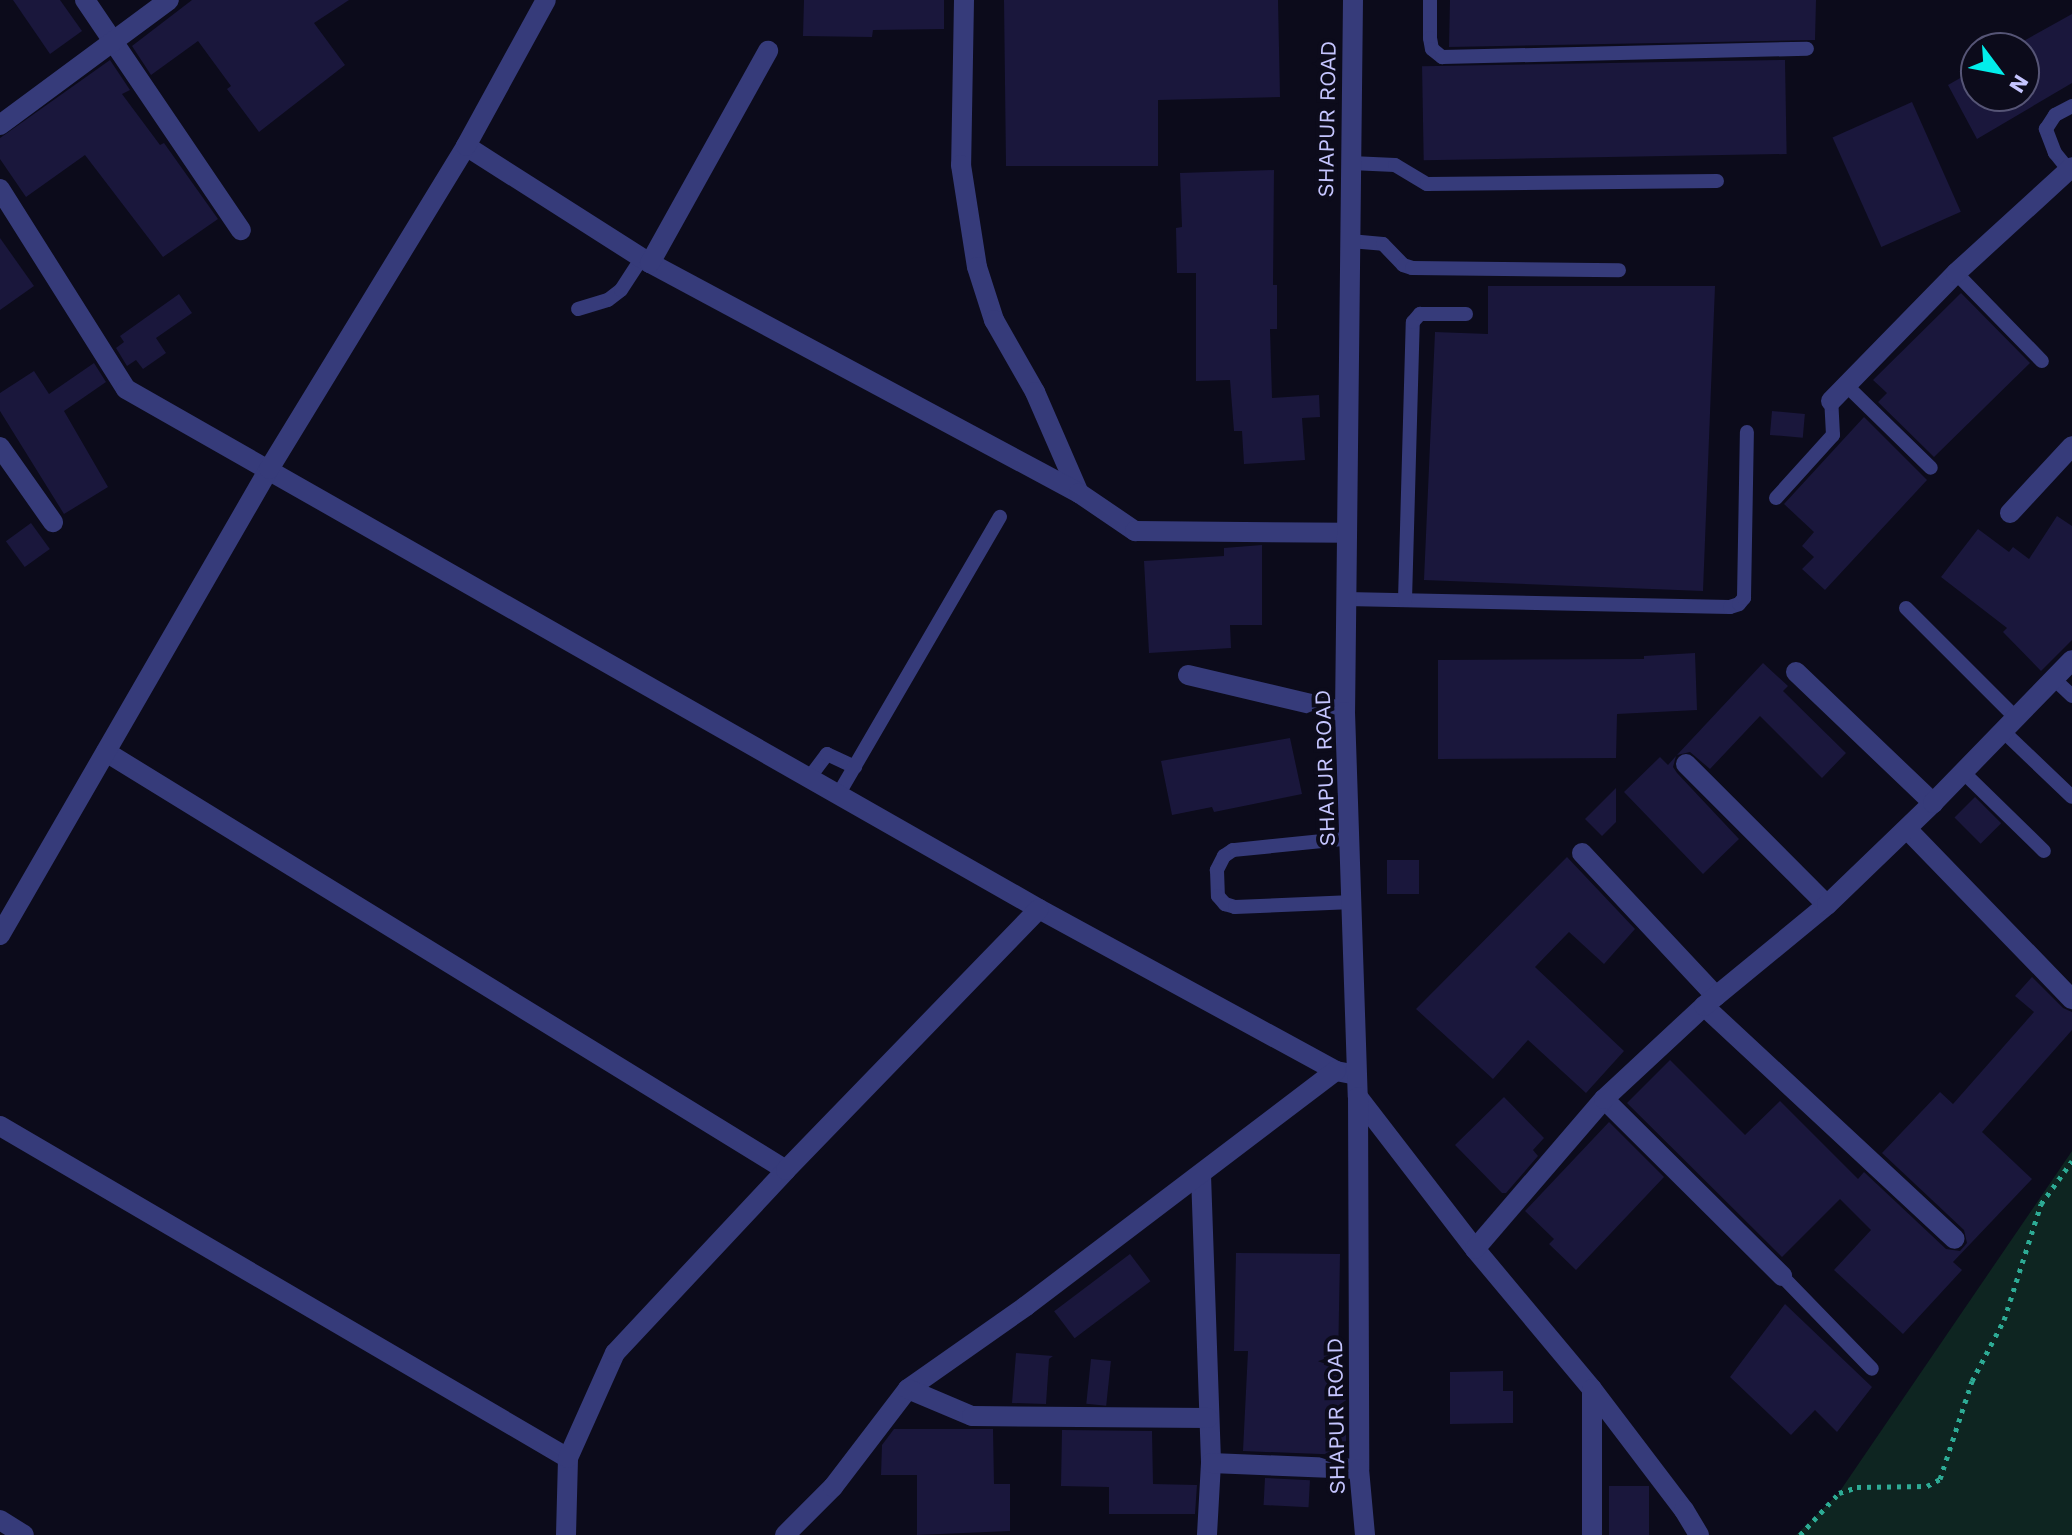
<!DOCTYPE html>
<style>
body{margin:0}
#map{position:relative;width:2072px;height:1535px;overflow:hidden;background:#0c0b1b;font-family:"Work Sans",sans-serif}
div>[style]{position:absolute}
[style*='--x']{left:calc(var(--x)*1px);top:calc(var(--y)*1px);width:calc(var(--w)*1px);rotate:calc(var(--a)*1deg)}
.green>*{inset:0;background:#0e2521}
.building>*{inset:0;background:#1a173c;transform-origin:0 0}
.path>*{height:5px;margin-top:-2.5px;transform-origin:0;background:repeating-linear-gradient(90deg,#2dab95 0 4px,transparent 0 10px)}
.service>*{height:14px;margin:-7px;padding:0 7px;transform-origin:7px;border-radius:7px;background:#363b7a}
.minor>*{height:20px;margin:-10px;padding:0 10px;transform-origin:10px;border-radius:10px;background:#363b7a}
.tertiary>*{height:20px;margin:-10px;padding:0 10px;transform-origin:10px;border-radius:10px;background:#363b7a}
span{translate:-50% -50%;white-space:nowrap;text-align:center;line-height:1.15;-webkit-text-stroke:8px #0c0b1b;paint-order:stroke}
.street-label{font-size:22px;color:#c5c5ff}
.north{position:absolute;left:1960px;top:32px;width:80px;height:80px;box-sizing:border-box;background:#0c0b1b;border:2px solid #565576;border-radius:50%;rotate:122deg;font-size:22px;font-weight:700;line-height:32px;text-align:center;color:#c5c5ff}
.north::after{content:'';display:block;margin:auto;width:28px;height:36px;background:#02eeeb;clip-path:polygon(50% 0,100% 100%,50% 72%,0 100%)}
</style>
<div id="map">
<div class="green">
<div style="clip-path:polygon(2072px 1151px,2072px 1535px,1796px 1535px,1838px 1494px)"></div>
</div>
<div class="building">
<div style="clip-path:polygon(13px 0,60px 0,82px 31px,50px 54px)"></div>
<div style="clip-path:polygon(192px 0,349px 0,314px 23px,345px 65px,259px 132px,227px 89px,231px 86px,198px 41px,151px 75px,132px 46px)"></div>
<div style="clip-path:polygon(804px 0,944px 0,944px 29px,873px 30px,872px 37px,803px 36px)"></div>
<div style="clip-path:polygon(1004px 0,1278px 0,1280px 97px,1158px 100px,1158px 166px,1006px 166px)"></div>
<div style="clip-path:polygon(1450px 0,1816px 0,1815px 40px,1449px 47px)"></div>
<div style="clip-path:polygon(2072px 14px,2072px 83px,1977px 139px,1948px 85px,1976px 69px,1976px 96px,2019px 96px,2024px 106px,2024px 48px,2011px 48px)"></div>
<div style="clip-path:polygon(110px 60px,130px 90px,122px 94px,160px 145px,164px 143px,218px 219px,163px 257px,85px 155px,26px 197px,0 159px,0 138px)"></div>
<div style="left:1785px;top:60px;width:94px;height:363px;rotate:89deg"></div>
<div style="left:1912px;top:102px;width:120px;height:87px;rotate:66deg"></div>
<div style="clip-path:polygon(1274px 170px,1273px 285px,1277px 285px,1277px 329px,1270px 329px,1272px 398px,1319px 395px,1320px 417px,1302px 418px,1305px 460px,1244px 464px,1242px 431px,1234px 431px,1230px 380px,1196px 381px,1196px 273px,1177px 273px,1176px 228px,1182px 227px,1180px 173px)"></div>
<div style="clip-path:polygon(0 238px,34px 286px,0 310px)"></div>
<div style="clip-path:polygon(1488px 286px,1715px 286px,1703px 591px,1424px 580px,1435px 332px,1488px 334px)"></div>
<div style="clip-path:polygon(1961px 293px,2030px 363px,1934px 457px,1878px 402px,1887px 393px,1873px 380px)"></div>
<div style="clip-path:polygon(179px 294px,192px 313px,156px 338px,166px 353px,143px 369px,136px 360px,127px 366px,116px 348px,124px 342px,120px 336px)"></div>
<div style="clip-path:polygon(94px 363px,106px 382px,64px 411px,108px 487px,64px 514px,0 411px,0 393px,34px 371px,49px 394px)"></div>
<div style="left:1772px;top:411px;width:33px;height:24px;rotate:5deg"></div>
<div style="clip-path:polygon(1864px 417px,1927px 480px,1825px 590px,1802px 569px,1814px 557px,1802px 546px,1814px 532px,1784px 504px)"></div>
<div style="clip-path:polygon(2057px 516px,2072px 526px,2072px 640px,2041px 671px,2003px 632px,2007px 628px,1941px 577px,1978px 529px,2009px 552px,2013px 547px,2029px 559px)"></div>
<div style="left:31px;top:523px;width:32px;height:31px;rotate:54deg"></div>
<div style="clip-path:polygon(1262px 545px,1262px 625px,1230px 625px,1231px 648px,1149px 653px,1144px 561px,1224px 556px,1224px 548px)"></div>
<div style="clip-path:polygon(1695px 653px,1697px 710px,1617px 714px,1616px 758px,1438px 759px,1438px 660px,1644px 659px,1644px 656px)"></div>
<div style="clip-path:polygon(1763px 663px,1788px 686px,1783px 691px,1846px 753px,1822px 778px,1760px 716px,1710px 769px,1690px 752px,1677px 755px)"></div>
<div style="clip-path:polygon(1290px 738px,1302px 794px,1214px 812px,1212px 807px,1172px 815px,1161px 761px)"></div>
<div style="clip-path:polygon(1676px 756px,1673px 767px,1677px 773px,1739px 839px,1703px 874px,1624px 792px,1660px 757px,1668px 765px)"></div>
<div style="clip-path:polygon(1616px 788px,1616px 822px,1602px 836px,1585px 819px)"></div>
<div style="left:1975px;top:797px;width:37px;height:29px;rotate:45deg"></div>
<div style="clip-path:polygon(1567px 857px,1635px 929px,1604px 964px,1569px 932px,1535px 967px,1624px 1051px,1586px 1093px,1528px 1040px,1493px 1079px,1416px 1009px)"></div>
<div style="left:1387px;top:860px;width:32px;height:34px"></div>
<div style="clip-path:polygon(2032px 977px,2063px 1008px,2072px 1012px,2072px 1030px,1982px 1132px,2032px 1179px,1953px 1262px,1962px 1270px,1903px 1334px,1834px 1270px,1871px 1230px,1840px 1199px,1782px 1257px,1627px 1103px,1670px 1060px,1745px 1135px,1780px 1101px,1858px 1179px,1864px 1172px,1946px 1249px,1960px 1251px,1967px 1243px,1964px 1230px,1882px 1153px,1940px 1092px,1953px 1104px,2034px 1012px,2015px 996px)"></div>
<div style="clip-path:polygon(1504px 1097px,1544px 1138px,1533px 1150px,1538px 1156px,1506px 1193px,1502px 1193px,1455px 1145px)"></div>
<div style="clip-path:polygon(1609px 1122px,1664px 1177px,1576px 1270px,1549px 1244px,1554px 1239px,1525px 1211px)"></div>
<div style="clip-path:polygon(1236px 1253px,1340px 1254px,1338px 1365px,1346px 1365px,1346px 1455px,1243px 1451px,1248px 1351px,1234px 1351px)"></div>
<div style="left:1130px;top:1254px;width:34px;height:95px;rotate:53deg"></div>
<div style="clip-path:polygon(1785px 1304px,1872px 1387px,1837px 1432px,1815px 1410px,1791px 1435px,1730px 1377px)"></div>
<div style="clip-path:polygon(1016px 1353px,1053px 1356px,1049px 1359px,1046px 1404px,1012px 1403px)"></div>
<div style="left:1091px;top:1359px;width:20px;height:45px;rotate:6deg"></div>
<div style="clip-path:polygon(1503px 1371px,1503px 1391px,1513px 1391px,1513px 1423px,1450px 1424px,1450px 1372px)"></div>
<div style="clip-path:polygon(894px 1429px,993px 1429px,994px 1484px,1010px 1484px,1010px 1531px,917px 1535px,917px 1475px,881px 1475px,882px 1445px)"></div>
<div style="clip-path:polygon(1062px 1430px,1152px 1431px,1153px 1484px,1197px 1485px,1195px 1514px,1109px 1514px,1109px 1487px,1061px 1486px)"></div>
<div style="left:1265px;top:1478px;width:45px;height:27px;rotate:3deg"></div>
<div style="left:1609px;top:1486px;width:40px;height:49px"></div>
</div>
<div class="path">
<div style="--x:1800;--y:1535;--w:57;--a:-47.1"></div>
<div style="--x:1839;--y:1493;--w:19;--a:-18"></div>
<div style="--x:1857;--y:1487;--w:70;--a:-0.8"></div>
<div style="--x:1927;--y:1486;--w:15;--a:-28"></div>
<div style="--x:1940;--y:1479;--w:103;--a:-71.9"></div>
<div style="--x:1972;--y:1381;--w:69;--a:-62.3"></div>
<div style="--x:2004;--y:1320;--w:122;--a:-72.3"></div>
<div style="--x:2041;--y:1204;--w:53;--a:-54.2"></div>
</div>
<div class="service">
<div style="--x:1430;--y:0;--w:38;--a:90"></div>
<div style="--x:1430;--y:38;--w:11;--a:80"></div>
<div style="--x:1432;--y:49;--w:13;--a:39"></div>
<div style="--x:1442;--y:57;--w:365;--a:-1.3"></div>
<div style="--x:1351;--y:163;--w:44;--a:2.6"></div>
<div style="--x:1395;--y:165;--w:37;--a:31"></div>
<div style="--x:1427;--y:184;--w:290;--a:-0.6"></div>
<div style="--x:2068;--y:169;--w:21;--a:-129"></div>
<div style="--x:2055;--y:153;--w:26;--a:-111"></div>
<div style="--x:2046;--y:129;--w:17;--a:-57"></div>
<div style="--x:2055;--y:115;--w:19;--a:-28"></div>
<div style="--x:1350;--y:241;--w:33;--a:5"></div>
<div style="--x:1383;--y:244;--w:29;--a:46"></div>
<div style="--x:1403;--y:265;--w:9;--a:18"></div>
<div style="--x:1412;--y:268;--w:207;--a:0.6"></div>
<div style="--x:1956;--y:273;--w:123;--a:45.7"></div>
<div style="--x:578;--y:309;--w:31;--a:-17"></div>
<div style="--x:608;--y:300;--w:16;--a:-38"></div>
<div style="--x:621;--y:290;--w:38;--a:-57"></div>
<div style="--x:1847;--y:386;--w:117;--a:44.3"></div>
<div style="--x:1776;--y:498;--w:85;--a:-47.9"></div>
<div style="--x:1833;--y:435;--w:34;--a:-93"></div>
<div style="--x:1346;--y:599;--w:384;--a:1.2"></div>
<div style="--x:1730;--y:607;--w:9;--a:-18"></div>
<div style="--x:1739;--y:604;--w:8;--a:-50"></div>
<div style="--x:1744;--y:598;--w:166;--a:-89"></div>
<div style="--x:1405;--y:600;--w:278;--a:-88.4"></div>
<div style="--x:1413;--y:322;--w:11;--a:-49"></div>
<div style="--x:1420;--y:314;--w:46;--a:0"></div>
<div style="--x:1906;--y:608;--w:156;--a:45"></div>
<div style="--x:2054;--y:679;--w:25;--a:43"></div>
<div style="--x:2003;--y:731;--w:95;--a:43.7"></div>
<div style="--x:1963;--y:772;--w:113;--a:44.3"></div>
<div style="--x:809;--y:778;--w:30;--a:-53"></div>
<div style="--x:827;--y:754;--w:31;--a:25"></div>
<div style="--x:838;--y:795;--w:322;--a:-59.8"></div>
<div style="--x:1352;--y:838;--w:120;--a:174.2"></div>
<div style="--x:1233;--y:850;--w:11;--a:146"></div>
<div style="--x:1224;--y:856;--w:16;--a:117"></div>
<div style="--x:1217;--y:870;--w:26;--a:88"></div>
<div style="--x:1218;--y:896;--w:11;--a:49"></div>
<div style="--x:1225;--y:904;--w:10;--a:17"></div>
<div style="--x:1235;--y:907;--w:118;--a:-2.4"></div>
<div style="--x:1782;--y:1276;--w:129;--a:45.9"></div>
</div>
<div class="minor">
<div style="--x:85;--y:0;--w:278;--a:55.9"></div>
<div style="--x:964;--y:0;--w:165;--a:91"></div>
<div style="--x:961;--y:165;--w:103;--a:81.1"></div>
<div style="--x:977;--y:267;--w:56;--a:72.2"></div>
<div style="--x:994;--y:320;--w:83;--a:60.3"></div>
<div style="--x:1035;--y:392;--w:110;--a:66.5"></div>
<div style="--x:0;--y:125;--w:210;--a:-36.5"></div>
<div style="--x:466;--y:146;--w:218;--a:32.5"></div>
<div style="--x:650;--y:263;--w:487;--a:28.2"></div>
<div style="--x:1079;--y:493;--w:68;--a:34.2"></div>
<div style="--x:1135;--y:531;--w:212;--a:0.5"></div>
<div style="--x:0;--y:189;--w:236;--a:57.8"></div>
<div style="--x:126;--y:389;--w:1051;--a:29.66"></div>
<div style="--x:1039;--y:909;--w:338;--a:28.6"></div>
<div style="--x:1336;--y:1071;--w:21;--a:11"></div>
<div style="--x:650;--y:263;--w:243;--a:-60.9"></div>
<div style="--x:1831;--y:401;--w:179;--a:-45.7"></div>
<div style="--x:1956;--y:273;--w:157;--a:-42.4"></div>
<div style="--x:0;--y:447;--w:92;--a:54.8"></div>
<div style="--x:2010;--y:513;--w:91;--a:-47.2"></div>
<div style="--x:1796;--y:672;--w:190;--a:43.7"></div>
<div style="--x:1188;--y:675;--w:161;--a:13.3"></div>
<div style="--x:106;--y:752;--w:798;--a:31.58"></div>
<div style="--x:1686;--y:764;--w:199;--a:45"></div>
<div style="--x:1907;--y:829;--w:237;--a:45.9"></div>
<div style="--x:1582;--y:853;--w:196;--a:46.9"></div>
<div style="--x:0;--y:935;--w:538;--a:-60"></div>
<div style="--x:269;--y:469;--w:378;--a:-58.6"></div>
<div style="--x:466;--y:146;--w:166;--a:-61.3"></div>
<div style="--x:1704;--y:1006;--w:342;--a:42.9"></div>
<div style="--x:1358;--y:1097;--w:192;--a:52.4"></div>
<div style="--x:1475;--y:1249;--w:182;--a:50.1"></div>
<div style="--x:1592;--y:1389;--w:152;--a:52.8"></div>
<div style="--x:1684;--y:1510;--w:29;--a:59"></div>
<div style="--x:1604;--y:1099;--w:251;--a:44.8"></div>
<div style="--x:0;--y:1126;--w:658;--a:30.31"></div>
<div style="--x:1201;--y:1175;--w:288;--a:88"></div>
<div style="--x:1211;--y:1463;--w:72;--a:93.2"></div>
<div style="--x:1475;--y:1249;--w:198;--a:-49.3"></div>
<div style="--x:1604;--y:1099;--w:137;--a:-42.9"></div>
<div style="--x:1704;--y:1006;--w:159;--a:-39.4"></div>
<div style="--x:1827;--y:905;--w:147;--a:-43.9"></div>
<div style="--x:1933;--y:803;--w:199;--a:-45.8"></div>
<div style="--x:908;--y:1389;--w:144;--a:-35.1"></div>
<div style="--x:1026;--y:1306;--w:389;--a:-37.2"></div>
<div style="--x:1592;--y:1389;--w:146;--a:90"></div>
<div style="--x:1211;--y:1463;--w:148;--a:2.3"></div>
<div style="--x:0;--y:1520;--w:28;--a:32"></div>
<div style="--x:566;--y:1535;--w:77;--a:-88.5"></div>
<div style="--x:568;--y:1458;--w:115;--a:-65.9"></div>
<div style="--x:615;--y:1353;--w:250;--a:-46.9"></div>
<div style="--x:786;--y:1170;--w:363;--a:-45.9"></div>
<div style="--x:785;--y:1535;--w:68;--a:-45"></div>
<div style="--x:833;--y:1487;--w:123;--a:-52.6"></div>
<div style="--x:908;--y:1389;--w:69;--a:22.9"></div>
<div style="--x:972;--y:1416;--w:236;--a:0.5"></div>
</div>
<div class="tertiary">
<div style="--x:1353;--y:0;--w:712;--a:90.64"></div>
<div style="--x:1345;--y:712;--w:385;--a:88.1"></div>
<div style="--x:1358;--y:1097;--w:372;--a:89.8"></div>
<div style="--x:1359;--y:1469;--w:66;--a:84.8"></div>
</div>
<div class="street-label">
<span style="left:1327px;top:119px;rotate:-89deg">SHAPUR ROAD</span>
<span style="left:1325px;top:768px;rotate:-92deg">SHAPUR ROAD</span>
<span style="left:1336px;top:1416px;rotate:-91deg">SHAPUR ROAD</span>
</div>
<div class="north">N</div>
</div>
